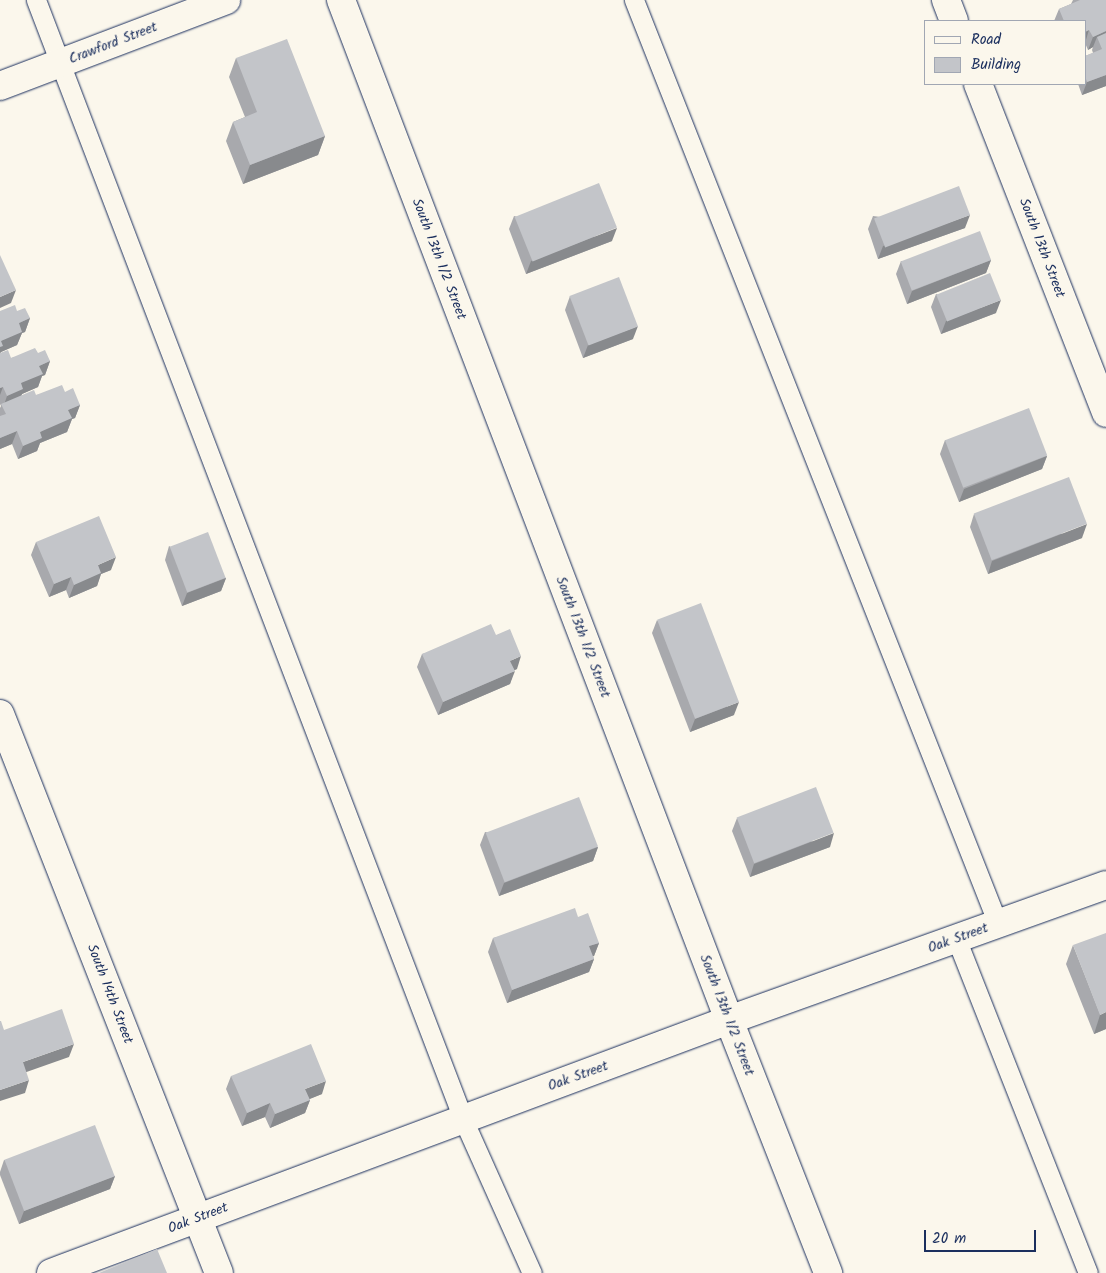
<!DOCTYPE html>
<style>
body{margin:0}
#map{position:relative;width:1106px;height:1273px;overflow:hidden;background:#fbf7ec;font-family:Kalam,sans-serif}
div>[style]{position:absolute}
[style*='--x']{left:calc(var(--x)*1px);top:calc(var(--y)*1px);width:calc(var(--w)*1px);rotate:calc(var(--a)*1deg)}
.roads{filter:drop-shadow(0 0 1px #1b2f5e) drop-shadow(0 0 1px #1b2f5e)}
.service>*{height:19px;margin:-9.5px;padding:0 9.5px;transform-origin:9.5px;border-radius:9.5px;background:#fbf7ec}
.minor>*{height:28px;margin:-14px;padding:0 14px;transform-origin:14px;border-radius:14px;background:#fbf7ec}
.secondary>*{height:28px;margin:-14px;padding:0 14px;transform-origin:14px;border-radius:14px;background:#fbf7ec}
.wall>*{inset:0;background:#a8a9ad}
.shaded-wall>*{inset:0;background:#888a8d}
.building>*{inset:0;background:#c3c5c9;transform-origin:0 0}
span{translate:-50% -50%;white-space:nowrap;text-align:center;line-height:1.15;-webkit-text-stroke:4.5px #fbf7ec;paint-order:stroke}
.street-label{font-size:14px;color:#1b2f5e}
.legend{position:absolute;left:924px;top:20px;width:162px;height:65px;box-sizing:border-box;background:#fbf7ec;border:1px solid #a1a7b3;margin:0;padding:6px 9px;list-style:none;font-size:15px;color:#1b2f5e}
.legend li{display:flex;align-items:center;gap:10px;height:25px}
.legend b{width:25px;border:1px solid #a1a7b3}
.scale{position:absolute;left:924px;top:1230px;width:112px;height:22px;box-sizing:border-box;border:2px solid #1b2f5e;border-top:0;padding-left:6px;font-size:15px;line-height:18px;white-space:nowrap;color:#1b2f5e;-webkit-text-stroke:4px #fbf7ec;paint-order:stroke}
</style>
<div id="map">
<div class="roads">
<div class="service">
<div style="--x:36;--y:0;--w:1198;--a:69.11"></div>
<div style="--x:463;--y:1119;--w:169;--a:65.9"></div>
<div style="--x:634;--y:0;--w:993;--a:68.5"></div>
<div style="--x:956;--y:938;--w:360;--a:68.5"></div>
</div>
<div class="minor">
<div style="--x:341;--y:0;--w:1091;--a:69.17"></div>
<div style="--x:729;--y:1020;--w:272;--a:68.6"></div>
<div style="--x:0;--y:86;--w:242;--a:-20.8"></div>
<div style="--x:0;--y:714;--w:600;--a:68.61"></div>
<div style="--x:51;--y:1273;--w:724;--a:-20.46"></div>
<div style="--x:729;--y:1020;--w:400;--a:-19.7"></div>
</div>
<div class="secondary">
<div style="--x:946;--y:0;--w:22;--a:69"></div>
<div style="--x:978;--y:84;--w:353;--a:68.7"></div>
</div>
</div>
<div class="wall">
<div style="clip-path:polygon(1073px 0,1106px 0,1106px 86px,1082px 95px,1078px 84px,1085px 84px,1085px 56px,1093px 53px,1092px 50px,1093px 47px,1088px 50px,1085px 43px,1085px 21px,1054px 21px,1059px 9px,1071px 4px)"></div>
<div style="clip-path:polygon(236px 58px,325px 136px,318px 155px,243px 184px,226px 141px,233px 122px,245px 117px,229px 77px)"></div>
<div style="clip-path:polygon(514px 216px,612px 241px,526px 274px,509px 229px)"></div>
<div style="clip-path:polygon(873px 216px,965px 228px,878px 259px,868px 229px)"></div>
<div style="clip-path:polygon(991px 260px,986px 273px,907px 304px,896px 274px,901px 261px)"></div>
<div style="clip-path:polygon(936px 294px,996px 313px,941px 334px,931px 307px)"></div>
<div style="clip-path:polygon(570px 296px,633px 339px,583px 358px,565px 310px)"></div>
<div style="clip-path:polygon(0 311px,17px 311px,30px 318px,25px 332px,22px 333px,17px 345px,1px 352px,0 353px,11px 358px,38px 353px,50px 361px,45px 375px,42px 376px,38px 387px,22px 394px,21px 396px,36px 395px,65px 392px,80px 405px,75px 418px,72px 419px,67px 432px,40px 443px,37px 451px,18px 459px,12px 444px,0 449px,0 408px,1px 406px,0 404px)"></div>
<div style="clip-path:polygon(945px 440px,1047px 456px,1042px 469px,959px 502px,940px 454px)"></div>
<div style="clip-path:polygon(974px 514px,1082px 538px,988px 574px,970px 527px)"></div>
<div style="clip-path:polygon(36px 542px,111px 570px,101px 574px,97px 586px,69px 598px,66px 590px,49px 597px,31px 555px)"></div>
<div style="clip-path:polygon(169px 546px,226px 578px,221px 591px,182px 606px,165px 560px)"></div>
<div style="clip-path:polygon(657px 620px,734px 715px,690px 732px,652px 633px)"></div>
<div style="clip-path:polygon(496px 635px,517px 669px,514px 670px,510px 684px,438px 715px,417px 667px,422px 654px)"></div>
<div style="clip-path:polygon(737px 818px,830px 847px,750px 877px,732px 831px)"></div>
<div style="clip-path:polygon(485px 832px,598px 847px,593px 861px,499px 896px,480px 845px)"></div>
<div style="clip-path:polygon(578px 917px,599px 943px,594px 956px,593px 956px,594px 959px,589px 972px,507px 1003px,488px 952px,493px 938px)"></div>
<div style="clip-path:polygon(1073px 945px,1106px 1029px,1094px 1034px,1066px 964px)"></div>
<div style="clip-path:polygon(231px 1076px,322px 1094px,309px 1099px,310px 1100px,305px 1113px,270px 1128px,265px 1117px,242px 1126px,226px 1089px)"></div>
<div style="clip-path:polygon(4px 1160px,115px 1176px,110px 1189px,19px 1224px,0 1175px,0 1172px)"></div>
</div>
<div class="shaded-wall">
<div style="clip-path:polygon(1089px 30px,1085px 43px,1085px 32px)"></div>
<div style="clip-path:polygon(1106px 31px,1106px 42px,1097px 37px,1093px 47px,1088px 50px,1093px 37px)"></div>
<div style="clip-path:polygon(1106px 75px,1106px 86px,1082px 95px,1087px 82px)"></div>
<div style="clip-path:polygon(325px 136px,318px 155px,243px 184px,250px 165px)"></div>
<div style="clip-path:polygon(970px 215px,965px 228px,878px 259px,883px 246px)"></div>
<div style="clip-path:polygon(617px 228px,612px 241px,526px 274px,531px 261px)"></div>
<div style="clip-path:polygon(991px 260px,986px 273px,907px 304px,912px 291px)"></div>
<div style="clip-path:polygon(16px 290px,11px 303px,0 308px,0 297px)"></div>
<div style="clip-path:polygon(1001px 300px,996px 313px,941px 334px,946px 321px)"></div>
<div style="clip-path:polygon(30px 318px,25px 332px,22px 333px,17px 345px,1px 352px,0 354px,0 343px,1px 341px,19px 323px)"></div>
<div style="clip-path:polygon(638px 326px,633px 339px,583px 358px,588px 345px)"></div>
<div style="clip-path:polygon(50px 361px,45px 375px,42px 376px,38px 387px,22px 394px,19px 402px,3px 408px,7px 396px,39px 366px)"></div>
<div style="clip-path:polygon(3px 387px,0 395px,0 388px)"></div>
<div style="clip-path:polygon(80px 405px,75px 418px,72px 419px,67px 432px,40px 443px,37px 451px,18px 459px,23px 446px,68px 410px)"></div>
<div style="clip-path:polygon(17px 431px,12px 444px,0 449px,0 438px)"></div>
<div style="clip-path:polygon(1047px 456px,1042px 469px,959px 502px,964px 489px)"></div>
<div style="clip-path:polygon(1087px 524px,1082px 538px,988px 574px,992px 561px)"></div>
<div style="clip-path:polygon(116px 557px,111px 570px,101px 574px,97px 586px,69px 598px,74px 585px,98px 565px)"></div>
<div style="clip-path:polygon(71px 577px,66px 590px,49px 597px,54px 584px)"></div>
<div style="clip-path:polygon(226px 578px,221px 591px,182px 606px,187px 593px)"></div>
<div style="clip-path:polygon(521px 656px,517px 669px,506px 674px,510px 661px)"></div>
<div style="clip-path:polygon(515px 671px,510px 684px,438px 715px,443px 702px)"></div>
<div style="clip-path:polygon(739px 702px,734px 715px,690px 732px,695px 719px)"></div>
<div style="clip-path:polygon(834px 833px,830px 847px,750px 877px,754px 864px)"></div>
<div style="clip-path:polygon(598px 847px,593px 861px,499px 896px,504px 883px)"></div>
<div style="clip-path:polygon(599px 943px,594px 956px,584px 960px,589px 946px)"></div>
<div style="clip-path:polygon(594px 959px,589px 972px,507px 1003px,512px 990px)"></div>
<div style="clip-path:polygon(1106px 1012px,1106px 1029px,1094px 1034px,1100px 1015px)"></div>
<div style="clip-path:polygon(74px 1044px,69px 1057px,18px 1075px,23px 1062px)"></div>
<div style="clip-path:polygon(29px 1080px,25px 1093px,0 1101px,0 1090px)"></div>
<div style="clip-path:polygon(326px 1081px,322px 1094px,300px 1103px,305px 1089px)"></div>
<div style="clip-path:polygon(310px 1100px,305px 1113px,270px 1128px,275px 1114px)"></div>
<div style="clip-path:polygon(270px 1103px,265px 1117px,242px 1126px,247px 1113px)"></div>
<div style="clip-path:polygon(115px 1176px,110px 1189px,19px 1224px,24px 1211px)"></div>
</div>
<div class="building">
<div style="clip-path:polygon(1080px 0,1106px 0,1106px 31px,1093px 37px,1089px 30px,1085px 32px,1085px 21px,1064px 21px,1059px 9px)"></div>
<div style="clip-path:polygon(1106px 33px,1106px 75px,1087px 82px,1085px 76px,1085px 56px,1102px 49px,1097px 37px)"></div>
<div style="clip-path:polygon(287px 39px,325px 136px,250px 165px,233px 122px,257px 112px,236px 58px)"></div>
<div style="left:599px;top:183px;width:48px;height:91px;rotate:68deg"></div>
<div style="left:959px;top:186px;width:31px;height:91px;rotate:69deg"></div>
<div style="left:980px;top:231px;width:31px;height:85px;rotate:69deg"></div>
<div style="clip-path:polygon(0 255px,16px 290px,0 297px)"></div>
<div style="left:990px;top:273px;width:29px;height:58px;rotate:68deg"></div>
<div style="left:619px;top:277px;width:53px;height:53px;rotate:69deg"></div>
<div style="clip-path:polygon(15px 305px,17px 311px,25px 308px,30px 318px,19px 323px,22px 332px,1px 341px,3px 346px,0 347px,0 311px)"></div>
<div style="clip-path:polygon(35px 348px,38px 353px,45px 350px,50px 361px,39px 366px,43px 374px,21px 383px,23px 389px,7px 396px,3px 387px,0 388px,0 353px,8px 350px,11px 358px)"></div>
<div style="clip-path:polygon(62px 385px,65px 392px,73px 388px,80px 405px,68px 410px,72px 418px,40px 432px,42px 438px,23px 446px,17px 431px,0 438px,0 416px,6px 414px,1px 404px,34px 390px,36px 395px)"></div>
<div style="left:1029px;top:408px;width:51px;height:90px;rotate:69deg"></div>
<div style="left:1069px;top:477px;width:50px;height:102px;rotate:69deg"></div>
<div style="clip-path:polygon(99px 516px,116px 557px,98px 565px,101px 573px,74px 585px,71px 577px,54px 584px,36px 542px)"></div>
<div style="left:208px;top:532px;width:49px;height:41px;rotate:69deg"></div>
<div style="left:701px;top:603px;width:106px;height:47px;rotate:69deg"></div>
<div style="clip-path:polygon(491px 624px,496px 635px,510px 629px,521px 656px,510px 661px,515px 671px,443px 702px,422px 654px)"></div>
<div style="left:816px;top:787px;width:49px;height:85px;rotate:69deg"></div>
<div style="left:579px;top:797px;width:53px;height:100px;rotate:69deg"></div>
<div style="clip-path:polygon(575px 908px,578px 917px,588px 913px,599px 943px,589px 946px,594px 959px,512px 990px,493px 938px)"></div>
<div style="clip-path:polygon(1106px 933px,1106px 1012px,1100px 1015px,1073px 945px)"></div>
<div style="clip-path:polygon(62px 1009px,74px 1044px,23px 1062px,29px 1080px,0 1090px,0 1021px,1px 1021px,4px 1030px)"></div>
<div style="clip-path:polygon(311px 1044px,326px 1081px,305px 1089px,310px 1100px,275px 1114px,270px 1103px,247px 1113px,231px 1076px)"></div>
<div style="left:95px;top:1125px;width:55px;height:97px;rotate:69deg"></div>
<div style="clip-path:polygon(157px 1249px,167px 1273px,99px 1273px)"></div>
</div>
<div class="street-label">
<span style="left:113px;top:43px;rotate:-21deg">Crawford Street</span>
<span style="left:1042px;top:248px;rotate:69deg">South 13th Street</span>
<span style="left:439px;top:259px;rotate:69deg">South 13th 1/2 Street</span>
<span style="left:583px;top:637px;rotate:69deg">South 13th 1/2 Street</span>
<span style="left:958px;top:938px;rotate:-20deg">Oak Street</span>
<span style="left:110px;top:994px;rotate:69deg">South 14th Street</span>
<span style="left:727px;top:1015px;rotate:69deg">South 13th 1/2 Street</span>
<span style="left:578px;top:1076px;rotate:-20deg">Oak Street</span>
<span style="left:198px;top:1218px;rotate:-21deg">Oak Street</span>
</div>
<ul class="legend">
<li><b style="height:6px;background:#fbf7ec"></b>Road</li>
<li><b style="height:14px;background:#c3c5c9"></b>Building</li>
</ul>
<div class="scale">20 m</div>
</div>
